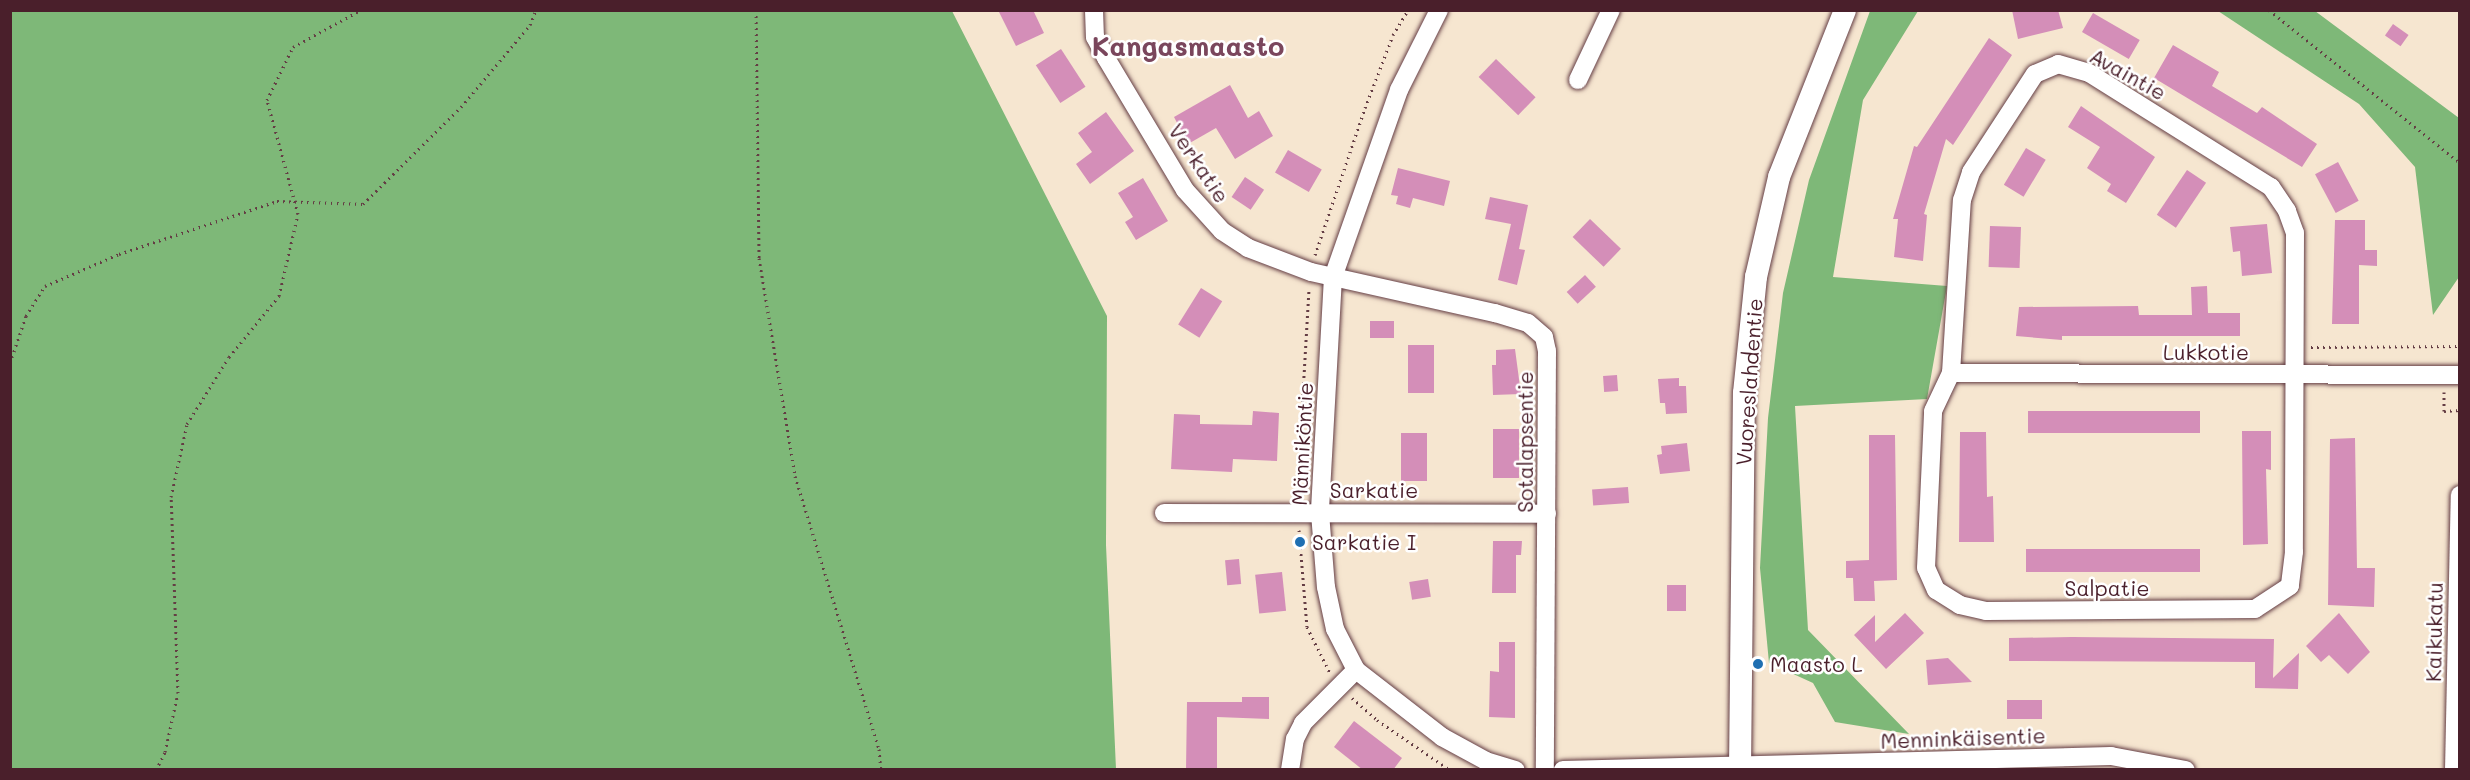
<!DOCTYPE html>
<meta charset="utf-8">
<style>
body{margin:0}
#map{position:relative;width:2470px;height:780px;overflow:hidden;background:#f6e6d0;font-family:Mali,sans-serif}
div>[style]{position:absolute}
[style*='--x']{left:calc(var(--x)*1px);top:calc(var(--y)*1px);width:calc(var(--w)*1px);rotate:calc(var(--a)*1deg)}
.forest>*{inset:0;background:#7eb878}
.building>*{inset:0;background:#d48eb8;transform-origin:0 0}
.path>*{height:3px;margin-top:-1.5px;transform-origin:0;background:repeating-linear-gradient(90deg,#643d44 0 1.5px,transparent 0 6px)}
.roads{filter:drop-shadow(0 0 2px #643d44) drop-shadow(0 0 2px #643d44)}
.minor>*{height:18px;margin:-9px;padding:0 9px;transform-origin:9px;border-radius:9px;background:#fff}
.tertiary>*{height:22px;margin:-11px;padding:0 11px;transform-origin:11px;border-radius:11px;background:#fff}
.dots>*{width:16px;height:16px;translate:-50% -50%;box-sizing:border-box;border:3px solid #fff;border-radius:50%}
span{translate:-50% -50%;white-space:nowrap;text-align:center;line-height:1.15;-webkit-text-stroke:5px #fff;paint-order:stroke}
.street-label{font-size:21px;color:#4a1f2b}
.poi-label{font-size:21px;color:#4a1f2b}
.left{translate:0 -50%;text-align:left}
.district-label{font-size:27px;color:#7a465c;font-weight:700}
.frame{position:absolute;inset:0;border:12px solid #4a1f2b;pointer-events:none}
</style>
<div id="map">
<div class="forest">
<div style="clip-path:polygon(10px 11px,952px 11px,1107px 316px,1106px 545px,1116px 769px,11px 769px)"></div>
<div style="clip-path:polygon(1870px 11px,1918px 11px,1863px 100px,1833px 277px,1947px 286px,1927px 399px,1795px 406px,1808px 630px,1909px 734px,1835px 722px,1813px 683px,1769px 663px,1760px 568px,1768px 418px,1783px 293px,1809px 180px)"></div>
<div style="clip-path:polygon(2218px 11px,2315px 11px,2459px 118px,2459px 277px,2433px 315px,2415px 167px,2359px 104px)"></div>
</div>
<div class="building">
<div style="clip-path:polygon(998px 10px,1033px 10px,1044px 33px,1016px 46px)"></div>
<div style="clip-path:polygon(2012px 10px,2058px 10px,2063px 28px,2018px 39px)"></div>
<div style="left:2093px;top:13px;width:54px;height:22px;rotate:30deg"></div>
<div style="left:2393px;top:24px;width:19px;height:14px;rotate:35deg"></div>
<div style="clip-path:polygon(1989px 38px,2012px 55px,1953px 145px,1946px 139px,1924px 214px,1927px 215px,1923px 261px,1894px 257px,1898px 219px,1893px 219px,1914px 146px,1917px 147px)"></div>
<div style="clip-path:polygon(2173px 45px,2219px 72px,2212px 86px,2257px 113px,2262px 107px,2317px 144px,2302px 167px,2154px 78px)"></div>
<div style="left:1061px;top:49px;width:45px;height:30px;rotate:57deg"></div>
<div style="left:1496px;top:59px;width:55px;height:25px;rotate:44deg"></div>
<div style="clip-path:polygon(1230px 85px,1248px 118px,1259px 111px,1273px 136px,1235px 159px,1216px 128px,1188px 144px,1174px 117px)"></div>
<div style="clip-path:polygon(2081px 106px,2155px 157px,2126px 203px,2107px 191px,2111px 184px,2087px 168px,2100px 147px,2068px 127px)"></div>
<div style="clip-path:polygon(1106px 112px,1134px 151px,1090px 184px,1076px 164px,1092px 152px,1078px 133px)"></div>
<div style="left:2026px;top:148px;width:23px;height:43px;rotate:31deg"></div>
<div style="left:1288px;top:150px;width:39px;height:26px;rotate:30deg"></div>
<div style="left:2338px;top:162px;width:44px;height:26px;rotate:62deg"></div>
<div style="clip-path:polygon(1398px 168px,1450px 181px,1444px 206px,1413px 198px,1410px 208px,1396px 204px,1398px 196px,1391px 195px)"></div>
<div style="left:2187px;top:170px;width:23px;height:54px;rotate:34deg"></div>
<div style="left:1245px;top:177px;width:23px;height:24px;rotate:34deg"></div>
<div style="clip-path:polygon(1143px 178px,1168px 221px,1136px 240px,1125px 222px,1133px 217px,1118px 193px)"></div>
<div style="clip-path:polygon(1490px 197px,1528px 205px,1519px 249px,1525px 250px,1517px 285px,1498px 280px,1511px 224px,1485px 219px)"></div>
<div style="left:1590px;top:219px;width:43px;height:25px;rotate:44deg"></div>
<div style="clip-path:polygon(2335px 220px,2365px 220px,2365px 250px,2377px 250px,2377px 266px,2359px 265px,2359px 324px,2332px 324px)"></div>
<div style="clip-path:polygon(2267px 224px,2272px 273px,2242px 276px,2240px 251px,2233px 252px,2230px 227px)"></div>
<div style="left:1990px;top:226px;width:31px;height:41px;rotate:2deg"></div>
<div style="left:1585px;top:275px;width:16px;height:25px;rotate:47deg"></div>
<div style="clip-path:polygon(2207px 286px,2208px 313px,2240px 313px,2240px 336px,2062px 336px,2062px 340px,2016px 336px,2019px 307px,2138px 306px,2139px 315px,2192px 315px,2191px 287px)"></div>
<div style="left:1201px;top:288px;width:25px;height:43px;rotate:32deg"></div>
<div style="left:1370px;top:321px;width:24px;height:17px"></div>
<div style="left:1408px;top:345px;width:26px;height:48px"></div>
<div style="clip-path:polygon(1515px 349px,1521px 394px,1493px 395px,1492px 365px,1496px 365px,1496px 350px)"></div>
<div style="left:1617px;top:375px;width:16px;height:14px;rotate:86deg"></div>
<div style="clip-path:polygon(1679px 378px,1679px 386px,1686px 386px,1687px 413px,1666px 414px,1665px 403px,1660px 403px,1658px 379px)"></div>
<div style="clip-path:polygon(1253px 411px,1279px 413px,1277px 461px,1233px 459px,1232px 472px,1171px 469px,1174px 414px,1200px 415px,1200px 424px,1252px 425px)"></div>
<div style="left:2028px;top:411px;width:172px;height:22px"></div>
<div style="left:1493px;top:429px;width:26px;height:49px"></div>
<div style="clip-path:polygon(2242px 431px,2271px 431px,2271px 470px,2266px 469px,2268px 544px,2243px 545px)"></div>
<div style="clip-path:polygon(1960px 432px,1986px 432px,1987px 497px,1993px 496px,1994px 542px,1959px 542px)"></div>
<div style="left:1401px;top:433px;width:26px;height:48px"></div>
<div style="clip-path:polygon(1869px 435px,1895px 435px,1897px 580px,1874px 581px,1875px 601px,1854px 601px,1853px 578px,1846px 578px,1846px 561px,1869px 560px)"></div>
<div style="clip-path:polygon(2355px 438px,2357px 568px,2375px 568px,2374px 607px,2328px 605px,2330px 439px)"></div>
<div style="clip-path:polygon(1687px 443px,1690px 471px,1660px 474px,1657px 455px,1662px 454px,1661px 446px)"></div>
<div style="left:1628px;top:487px;width:16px;height:36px;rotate:86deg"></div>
<div style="clip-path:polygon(1493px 541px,1522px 541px,1521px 555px,1516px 555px,1516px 593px,1492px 593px)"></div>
<div style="left:2026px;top:549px;width:174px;height:23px"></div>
<div style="left:1239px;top:559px;width:25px;height:14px;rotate:85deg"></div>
<div style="left:1282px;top:572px;width:39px;height:27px;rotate:84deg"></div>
<div style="left:1428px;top:579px;width:18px;height:19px;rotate:81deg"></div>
<div style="left:1667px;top:585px;width:19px;height:26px"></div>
<div style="clip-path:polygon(1905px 613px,1924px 633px,1886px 669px,1854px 635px,1875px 615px,1875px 642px)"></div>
<div style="clip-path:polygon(2339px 613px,2370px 652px,2348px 674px,2329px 655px,2321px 662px,2306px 646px)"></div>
<div style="clip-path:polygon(2072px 637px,2274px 639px,2273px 678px,2299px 653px,2298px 689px,2255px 688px,2255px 662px,2009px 661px,2009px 638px)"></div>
<div style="clip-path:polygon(1499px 642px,1515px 642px,1515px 718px,1489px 717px,1490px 671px,1499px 672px)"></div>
<div style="clip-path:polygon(1948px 658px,1972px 682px,1928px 685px,1926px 660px)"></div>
<div style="clip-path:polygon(1242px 697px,1269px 697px,1269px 719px,1217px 717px,1217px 770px,1186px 770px,1187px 702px,1242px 702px)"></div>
<div style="left:2007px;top:700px;width:35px;height:19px"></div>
<div style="clip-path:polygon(1354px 721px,1402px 758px,1393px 770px,1363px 770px,1334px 747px)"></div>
</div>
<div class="path">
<div style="--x:756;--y:10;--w:248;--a:89.3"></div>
<div style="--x:759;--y:258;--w:221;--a:80.6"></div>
<div style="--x:795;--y:476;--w:286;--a:72.9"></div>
<div style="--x:879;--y:749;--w:21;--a:85"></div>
<div style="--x:2269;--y:10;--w:245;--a:38.7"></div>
<div style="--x:1315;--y:255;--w:155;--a:-71.2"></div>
<div style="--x:1365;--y:108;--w:78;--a:-69"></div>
<div style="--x:1393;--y:35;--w:29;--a:-59"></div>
<div style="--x:2311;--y:347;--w:149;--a:-0.4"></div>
<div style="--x:10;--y:363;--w:50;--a:-71.2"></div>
<div style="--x:26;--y:316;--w:36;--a:-58"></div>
<div style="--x:45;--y:286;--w:81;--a:-23.4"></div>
<div style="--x:119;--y:254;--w:167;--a:-18.5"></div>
<div style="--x:277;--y:201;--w:86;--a:2"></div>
<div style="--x:363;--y:204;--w:138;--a:-44.7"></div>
<div style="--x:461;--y:107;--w:107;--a:-49.9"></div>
<div style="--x:530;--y:25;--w:16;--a:-68"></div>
<div style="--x:2444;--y:392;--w:19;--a:90"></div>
<div style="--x:2444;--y:411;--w:16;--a:-4"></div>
<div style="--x:1297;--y:497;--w:206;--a:-86.7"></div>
<div style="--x:1299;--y:530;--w:97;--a:85.3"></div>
<div style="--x:1307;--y:627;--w:51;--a:63.4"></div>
<div style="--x:1352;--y:698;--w:33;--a:41"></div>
<div style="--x:1377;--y:720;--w:88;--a:34.4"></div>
<div style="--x:156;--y:770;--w:20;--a:-63"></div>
<div style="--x:165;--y:752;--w:60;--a:-77.6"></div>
<div style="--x:178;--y:693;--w:196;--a:-92"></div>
<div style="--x:171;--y:497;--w:75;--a:-77.6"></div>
<div style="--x:187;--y:424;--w:79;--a:-57.9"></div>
<div style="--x:229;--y:357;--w:79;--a:-50.7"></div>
<div style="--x:279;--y:296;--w:84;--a:-77"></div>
<div style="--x:298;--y:214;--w:118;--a:-105.2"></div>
<div style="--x:267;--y:100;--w:59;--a:-63.9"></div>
<div style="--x:293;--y:47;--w:77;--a:-28.6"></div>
</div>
<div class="roads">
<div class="minor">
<div style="--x:1094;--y:10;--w:27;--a:88"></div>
<div style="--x:1095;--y:37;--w:24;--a:62"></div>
<div style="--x:1106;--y:58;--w:154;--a:59.1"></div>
<div style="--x:1185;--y:190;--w:55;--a:47.9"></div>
<div style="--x:1222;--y:231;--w:31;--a:33"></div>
<div style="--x:1248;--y:248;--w:67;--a:20.9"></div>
<div style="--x:1311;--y:272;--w:189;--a:12.6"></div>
<div style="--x:1495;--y:313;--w:34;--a:17"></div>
<div style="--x:1528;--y:323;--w:21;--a:41"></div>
<div style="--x:1544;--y:337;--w:14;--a:78"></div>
<div style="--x:1547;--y:351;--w:419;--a:90.3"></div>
<div style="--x:1439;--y:10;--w:89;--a:116.6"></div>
<div style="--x:1399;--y:90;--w:198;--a:109.4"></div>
<div style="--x:1333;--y:277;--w:236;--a:93.2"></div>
<div style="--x:1320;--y:513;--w:74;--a:85.4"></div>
<div style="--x:1326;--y:587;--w:43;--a:77.9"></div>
<div style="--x:1335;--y:629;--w:46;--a:62.9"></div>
<div style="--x:1356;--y:670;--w:109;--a:37.9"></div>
<div style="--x:1442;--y:737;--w:50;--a:28.6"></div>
<div style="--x:1486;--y:761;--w:31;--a:17"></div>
<div style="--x:2058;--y:64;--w:32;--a:16"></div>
<div style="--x:2089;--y:73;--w:215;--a:32.1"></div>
<div style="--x:2271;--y:187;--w:29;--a:56"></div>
<div style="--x:2287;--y:211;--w:23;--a:70"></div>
<div style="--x:2295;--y:233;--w:319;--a:90.2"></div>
<div style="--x:2294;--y:552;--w:34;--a:97"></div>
<div style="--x:2290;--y:586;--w:42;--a:146.7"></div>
<div style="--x:2255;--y:609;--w:269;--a:179.6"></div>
<div style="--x:1986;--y:611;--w:27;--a:-167"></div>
<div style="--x:1960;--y:605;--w:28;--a:-148"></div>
<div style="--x:1936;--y:590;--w:24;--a:-114"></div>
<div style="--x:1926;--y:568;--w:157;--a:-87.4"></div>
<div style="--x:1933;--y:411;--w:42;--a:-64.7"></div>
<div style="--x:1951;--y:373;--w:173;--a:-86.4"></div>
<div style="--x:1962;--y:200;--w:29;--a:-72"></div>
<div style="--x:1971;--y:172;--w:117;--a:-56.9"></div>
<div style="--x:2035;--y:74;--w:25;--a:-23"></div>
<div style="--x:1578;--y:80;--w:77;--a:-64.8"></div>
<div style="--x:1951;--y:373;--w:509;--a:0.23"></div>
<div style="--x:1164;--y:513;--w:383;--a:0.1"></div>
<div style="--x:1290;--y:770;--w:31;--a:-81"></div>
<div style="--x:1295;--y:739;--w:18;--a:-63"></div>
<div style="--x:1303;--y:723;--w:75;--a:-45"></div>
<div style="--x:1563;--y:770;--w:548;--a:-1.46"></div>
<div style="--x:2111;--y:756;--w:76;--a:10.6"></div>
<div style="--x:2454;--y:770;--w:275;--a:-88.8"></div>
</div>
<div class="tertiary">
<div style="--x:1740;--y:770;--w:377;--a:-89.4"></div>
<div style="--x:1744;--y:393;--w:117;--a:-84.1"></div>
<div style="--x:1756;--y:277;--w:103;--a:-77"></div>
<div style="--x:1779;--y:177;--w:180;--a:-68.4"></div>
</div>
</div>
<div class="dots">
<div style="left:1300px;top:542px;background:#1f6fb2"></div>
<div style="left:1758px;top:664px;background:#1f6fb2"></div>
</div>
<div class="street-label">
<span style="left:2128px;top:74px;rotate:29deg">Avaintie</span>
<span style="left:1199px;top:163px;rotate:56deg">Verkatie</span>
<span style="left:2206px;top:352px">Lukkotie</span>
<span style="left:1749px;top:382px;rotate:-86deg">Vuoreslahdentie</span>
<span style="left:1525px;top:442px;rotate:-90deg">Sotalapsentie</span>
<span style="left:1302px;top:444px;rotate:-87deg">Männiköntie</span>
<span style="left:1374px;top:490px">Sarkatie</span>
<span style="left:2107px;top:588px">Salpatie</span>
<span style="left:2434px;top:632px;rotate:-89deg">Kaikukatu</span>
<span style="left:1963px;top:738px;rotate:-2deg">Menninkäisentie</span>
</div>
<div class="poi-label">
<span class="left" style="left:1312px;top:542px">Sarkatie I</span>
<span class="left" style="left:1770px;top:664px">Maasto L</span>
</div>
<div class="district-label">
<span style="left:1188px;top:46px">Kangasmaasto</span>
</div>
<div class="frame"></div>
</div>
